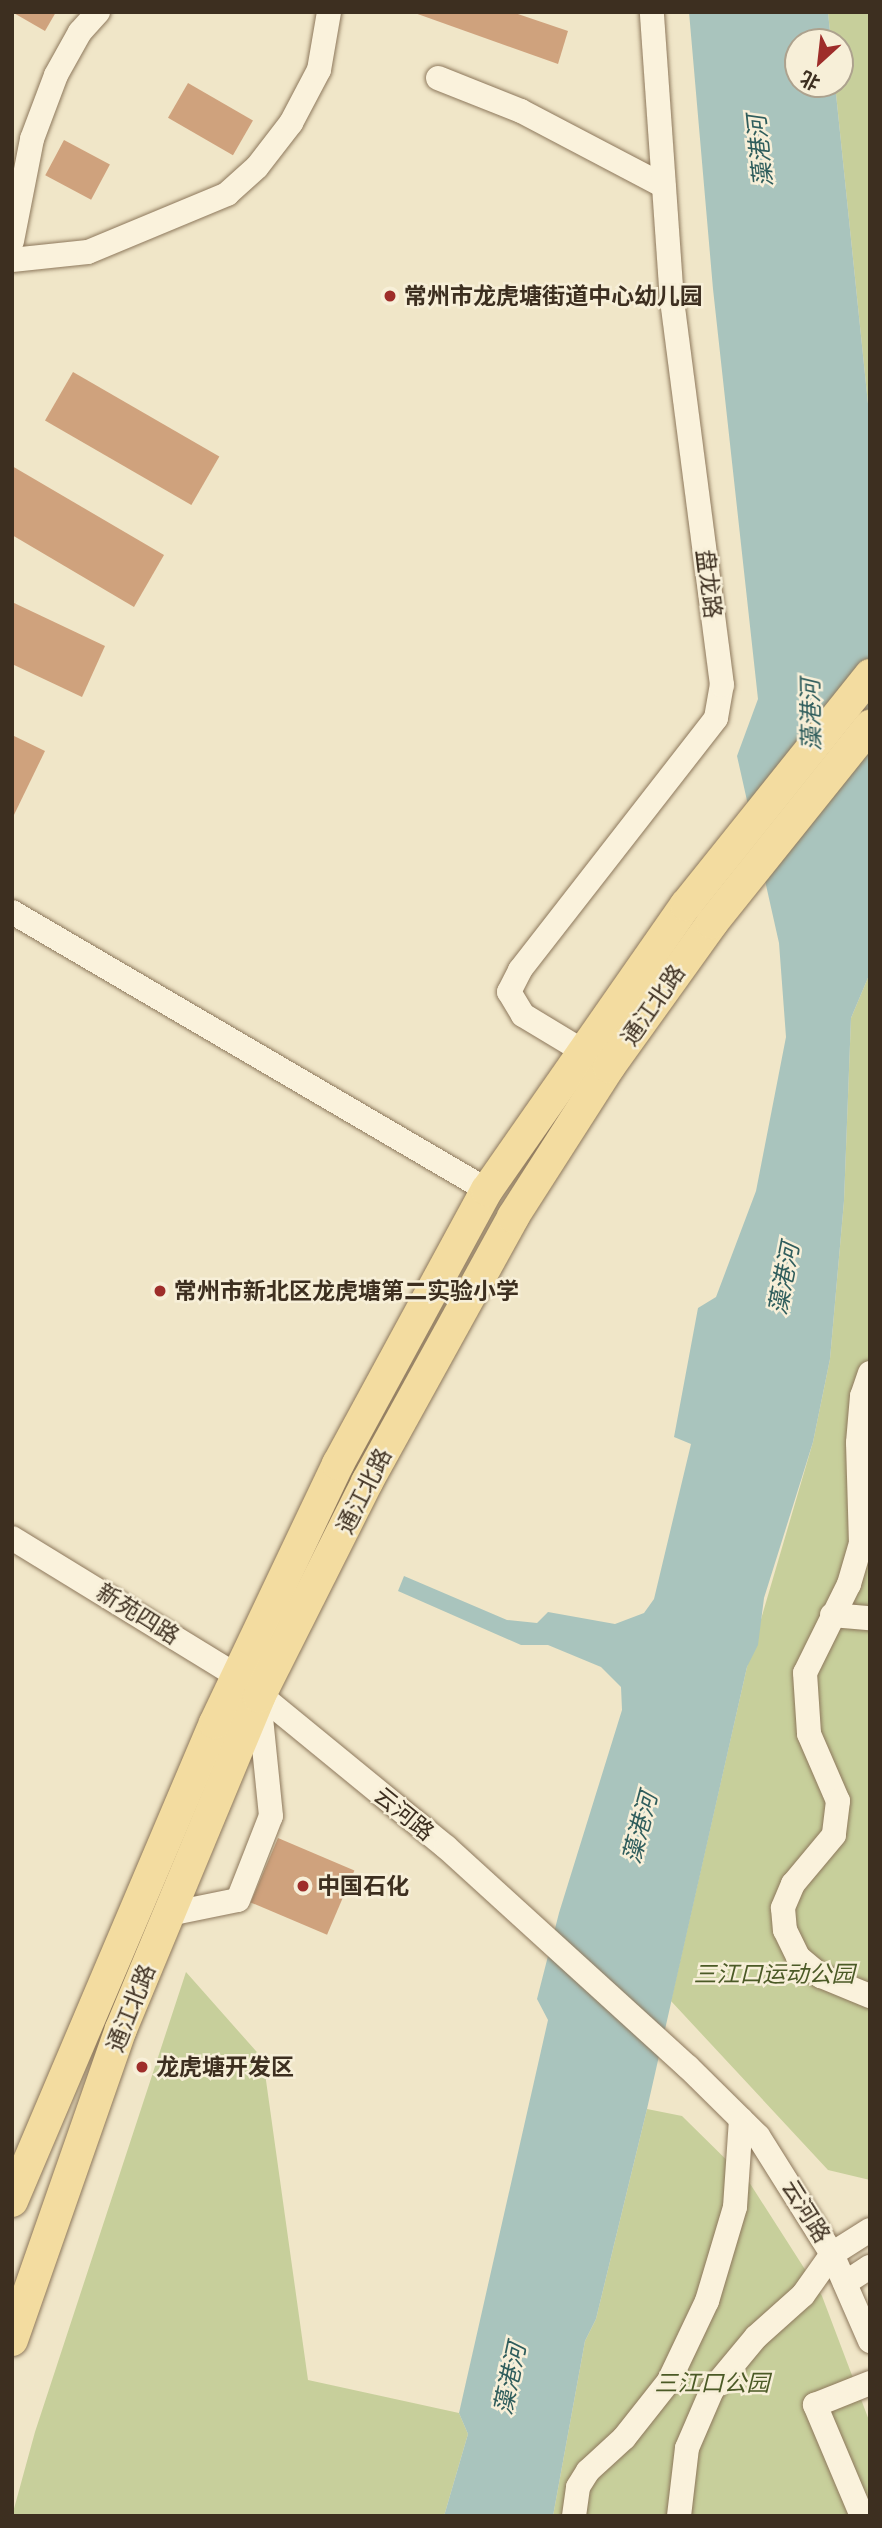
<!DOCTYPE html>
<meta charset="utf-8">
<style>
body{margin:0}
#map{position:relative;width:882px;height:2528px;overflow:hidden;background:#f0e6c8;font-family:Bitter,"Noto Sans SC",serif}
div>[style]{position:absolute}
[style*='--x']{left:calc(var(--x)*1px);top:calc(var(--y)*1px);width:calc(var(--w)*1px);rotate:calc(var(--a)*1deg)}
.green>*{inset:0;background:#c7cf9b}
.water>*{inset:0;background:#a9c4bd}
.building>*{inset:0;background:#cfa27d;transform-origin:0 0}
.roads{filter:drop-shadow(0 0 2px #8d785c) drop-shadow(0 0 2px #8d785c)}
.minor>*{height:24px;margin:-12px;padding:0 12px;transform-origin:12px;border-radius:12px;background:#faf2dc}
.major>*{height:32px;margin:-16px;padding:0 16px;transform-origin:16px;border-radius:16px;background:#f3dca0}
.dots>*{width:19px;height:19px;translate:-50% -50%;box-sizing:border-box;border:4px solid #f7efd8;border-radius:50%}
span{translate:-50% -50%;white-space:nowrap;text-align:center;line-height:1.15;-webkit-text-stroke:5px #f7efd8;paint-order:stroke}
.poi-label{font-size:23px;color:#3d2f20;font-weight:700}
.left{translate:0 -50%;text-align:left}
.street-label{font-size:23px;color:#3d2f20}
.park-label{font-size:23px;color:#4b5a26;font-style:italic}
.water-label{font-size:24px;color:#2f5d5c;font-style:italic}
.frame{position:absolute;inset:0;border:14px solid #3d2f20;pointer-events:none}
.north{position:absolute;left:784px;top:28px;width:70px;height:70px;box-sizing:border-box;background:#f7efd8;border:2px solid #ada28e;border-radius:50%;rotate:207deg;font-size:19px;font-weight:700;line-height:28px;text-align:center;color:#3d2f20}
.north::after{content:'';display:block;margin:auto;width:24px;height:32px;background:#9e2d2a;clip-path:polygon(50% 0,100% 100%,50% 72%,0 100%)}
</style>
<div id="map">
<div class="green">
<div style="clip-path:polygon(828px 12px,870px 12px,870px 423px,835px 84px,840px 84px,840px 42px,831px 42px)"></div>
<div style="clip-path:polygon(870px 973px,870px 2180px,828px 2170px,671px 2001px,747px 1667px,813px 1442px,830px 1359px,844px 1201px,851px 1018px)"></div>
<div style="clip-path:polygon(186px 1972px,263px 2059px,308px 2380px,459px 2413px,468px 2434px,444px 2516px,12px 2516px,35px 2432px)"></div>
<div style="clip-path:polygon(647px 2109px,682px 2116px,749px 2182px,822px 2296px,870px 2423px,870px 2516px,553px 2516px,585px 2341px,596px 2319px)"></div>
</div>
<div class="water">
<div style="clip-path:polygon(689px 12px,828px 12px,831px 42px,798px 42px,798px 84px,835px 84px,870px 423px,870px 973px,851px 1018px,844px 1201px,830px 1359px,813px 1442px,764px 1598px,758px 1645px,747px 1667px,647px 2109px,596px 2319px,585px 2341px,553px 2516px,444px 2516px,468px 2434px,459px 2413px,548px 2020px,537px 1999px,559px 1913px,622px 1710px,621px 1687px,601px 1667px,548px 1645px,521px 1645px,398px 1591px,404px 1576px,507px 1620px,537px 1623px,548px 1612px,615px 1624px,644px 1613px,654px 1599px,691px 1444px,674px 1437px,698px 1308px,716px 1297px,756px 1191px,786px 1037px,779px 943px,737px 756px,758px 699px,713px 289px)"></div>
</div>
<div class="building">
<div style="clip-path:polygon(12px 12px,56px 12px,45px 31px)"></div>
<div style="clip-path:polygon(412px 12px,512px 12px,568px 31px,558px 64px)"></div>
<div style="left:188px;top:83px;width:75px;height:40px;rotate:30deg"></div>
<div style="left:64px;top:140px;width:52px;height:40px;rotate:28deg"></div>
<div style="left:73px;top:372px;width:169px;height:56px;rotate:30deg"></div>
<div style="clip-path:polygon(12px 466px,164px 555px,134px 607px,12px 535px)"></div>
<div style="clip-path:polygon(12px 602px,105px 646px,82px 697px,12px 664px)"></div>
<div style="clip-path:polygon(12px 735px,45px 751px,12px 819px)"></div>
<div style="left:278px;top:1838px;width:83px;height:70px;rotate:23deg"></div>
</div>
<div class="roads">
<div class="minor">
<div style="--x:438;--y:78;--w:89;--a:21.7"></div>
<div style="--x:521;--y:111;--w:161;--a:27.7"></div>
<div style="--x:12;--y:241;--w:104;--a:-78.9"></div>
<div style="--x:32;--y:139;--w:68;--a:-69.4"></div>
<div style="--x:56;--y:75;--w:49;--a:-60.8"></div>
<div style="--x:80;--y:32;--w:27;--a:-48"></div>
<div style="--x:12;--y:260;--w:76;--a:-6"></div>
<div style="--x:88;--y:252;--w:151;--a:-22.6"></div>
<div style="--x:227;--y:194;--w:40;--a:-42"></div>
<div style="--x:257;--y:167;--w:56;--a:-52.3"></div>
<div style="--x:291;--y:123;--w:60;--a:-62.2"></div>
<div style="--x:319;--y:70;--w:59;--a:-80.2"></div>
<div style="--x:12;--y:912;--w:550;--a:30.34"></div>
<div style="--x:581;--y:1050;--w:68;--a:-148.9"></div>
<div style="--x:523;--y:1015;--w:27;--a:-121"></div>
<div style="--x:509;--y:992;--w:25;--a:-63"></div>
<div style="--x:520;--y:970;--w:319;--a:-52.1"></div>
<div style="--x:716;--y:718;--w:34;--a:-80"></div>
<div style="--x:722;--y:685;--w:387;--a:-97.4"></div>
<div style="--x:672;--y:301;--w:290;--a:-94"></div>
<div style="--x:870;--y:1373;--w:24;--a:109"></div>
<div style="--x:862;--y:1396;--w:47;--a:94.9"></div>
<div style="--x:858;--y:1443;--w:100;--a:88.3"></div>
<div style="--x:861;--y:1543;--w:43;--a:106.3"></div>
<div style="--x:849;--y:1584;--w:99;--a:116.3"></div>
<div style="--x:805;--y:1673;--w:61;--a:86.2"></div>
<div style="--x:809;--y:1734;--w:73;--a:66.6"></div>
<div style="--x:838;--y:1801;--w:34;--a:97"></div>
<div style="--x:834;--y:1835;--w:64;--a:129.9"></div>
<div style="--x:793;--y:1884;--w:26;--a:113"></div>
<div style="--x:783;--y:1908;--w:22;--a:85"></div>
<div style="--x:785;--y:1930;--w:30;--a:64"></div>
<div style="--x:798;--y:1957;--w:30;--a:40"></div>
<div style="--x:821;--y:1976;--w:53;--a:22.2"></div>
<div style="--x:12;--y:1538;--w:264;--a:31.5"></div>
<div style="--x:237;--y:1676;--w:270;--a:39.3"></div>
<div style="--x:446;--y:1847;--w:327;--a:42.3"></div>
<div style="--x:688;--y:2067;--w:98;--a:44.6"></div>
<div style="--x:758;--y:2136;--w:139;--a:57.9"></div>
<div style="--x:832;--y:2254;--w:95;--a:66.4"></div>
<div style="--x:832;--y:1615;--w:38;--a:5"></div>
<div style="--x:169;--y:1914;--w:70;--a:-11.5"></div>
<div style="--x:238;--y:1900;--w:90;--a:-68.6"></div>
<div style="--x:271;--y:1816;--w:120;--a:-95.8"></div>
<div style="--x:845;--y:2283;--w:30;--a:-33"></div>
<div style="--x:574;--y:2516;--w:29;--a:-82"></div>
<div style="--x:578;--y:2487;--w:19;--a:-58"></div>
<div style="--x:588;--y:2471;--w:49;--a:-42.5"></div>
<div style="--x:624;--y:2438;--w:73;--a:-51.7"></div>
<div style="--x:669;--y:2381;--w:89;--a:-64.6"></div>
<div style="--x:707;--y:2301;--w:98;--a:-73.4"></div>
<div style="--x:735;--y:2207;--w:88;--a:-86.1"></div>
<div style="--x:679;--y:2516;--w:68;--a:-83.3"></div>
<div style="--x:687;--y:2448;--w:63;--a:-66.7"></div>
<div style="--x:712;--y:2390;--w:69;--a:-50.3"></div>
<div style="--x:756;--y:2337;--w:63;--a:-41.8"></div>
<div style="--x:803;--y:2295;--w:50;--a:-54.7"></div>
<div style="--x:832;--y:2254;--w:45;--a:-32.3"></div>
<div style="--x:862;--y:2516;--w:121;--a:-112.9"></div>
<div style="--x:815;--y:2405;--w:59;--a:-21.8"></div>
</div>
<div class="major">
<div style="--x:12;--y:2201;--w:519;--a:-66.99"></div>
<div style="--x:215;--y:1723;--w:287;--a:-64.6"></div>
<div style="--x:338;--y:1464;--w:312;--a:-61.5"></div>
<div style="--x:487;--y:1190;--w:348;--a:-55.1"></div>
<div style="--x:686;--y:905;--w:295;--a:-51.3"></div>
<div style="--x:12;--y:2340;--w:330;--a:-70.7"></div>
<div style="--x:121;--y:2029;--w:360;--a:-67.4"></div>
<div style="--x:259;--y:1697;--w:241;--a:-63.3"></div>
<div style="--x:367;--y:1482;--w:303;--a:-61.1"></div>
<div style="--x:513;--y:1217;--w:178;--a:-57.4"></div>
<div style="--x:609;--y:1067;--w:177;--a:-54.4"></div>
<div style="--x:712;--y:923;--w:253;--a:-51.3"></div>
</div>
</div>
<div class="dots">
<div style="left:390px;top:296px;background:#9e2d2a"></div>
<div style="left:160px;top:1291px;background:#9e2d2a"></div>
<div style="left:303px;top:1886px;background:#9e2d2a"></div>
<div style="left:142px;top:2067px;background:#9e2d2a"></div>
</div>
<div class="poi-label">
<span class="left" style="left:404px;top:296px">常州市龙虎塘街道中心幼儿园</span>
<span class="left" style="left:174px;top:1291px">常州市新北区龙虎塘第二实验小学</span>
<span class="left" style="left:317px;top:1886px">中国石化</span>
<span class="left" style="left:156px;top:2067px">龙虎塘开发区</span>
</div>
<div class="street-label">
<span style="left:709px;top:584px;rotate:83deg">盘龙路</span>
<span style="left:653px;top:1005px;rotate:-55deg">通江北路</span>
<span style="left:364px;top:1491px;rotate:-63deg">通江北路</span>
<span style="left:138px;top:1614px;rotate:32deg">新苑四路</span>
<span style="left:404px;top:1814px;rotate:39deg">云河路</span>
<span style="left:131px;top:2008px;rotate:-68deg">通江北路</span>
<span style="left:806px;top:2211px;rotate:58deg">云河路</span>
</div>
<div class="park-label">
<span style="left:774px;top:1974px">三江口运动公园</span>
<span style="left:712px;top:2383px">三江口公园</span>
</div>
<div class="water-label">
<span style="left:761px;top:151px;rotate:-96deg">藻港河</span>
<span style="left:812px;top:715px;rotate:-91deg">藻港河</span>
<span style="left:785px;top:1279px;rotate:-79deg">藻港河</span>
<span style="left:641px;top:1828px;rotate:-75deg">藻港河</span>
<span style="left:511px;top:2379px;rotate:-78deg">藻港河</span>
</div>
<div class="frame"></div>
<div class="north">北</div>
</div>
